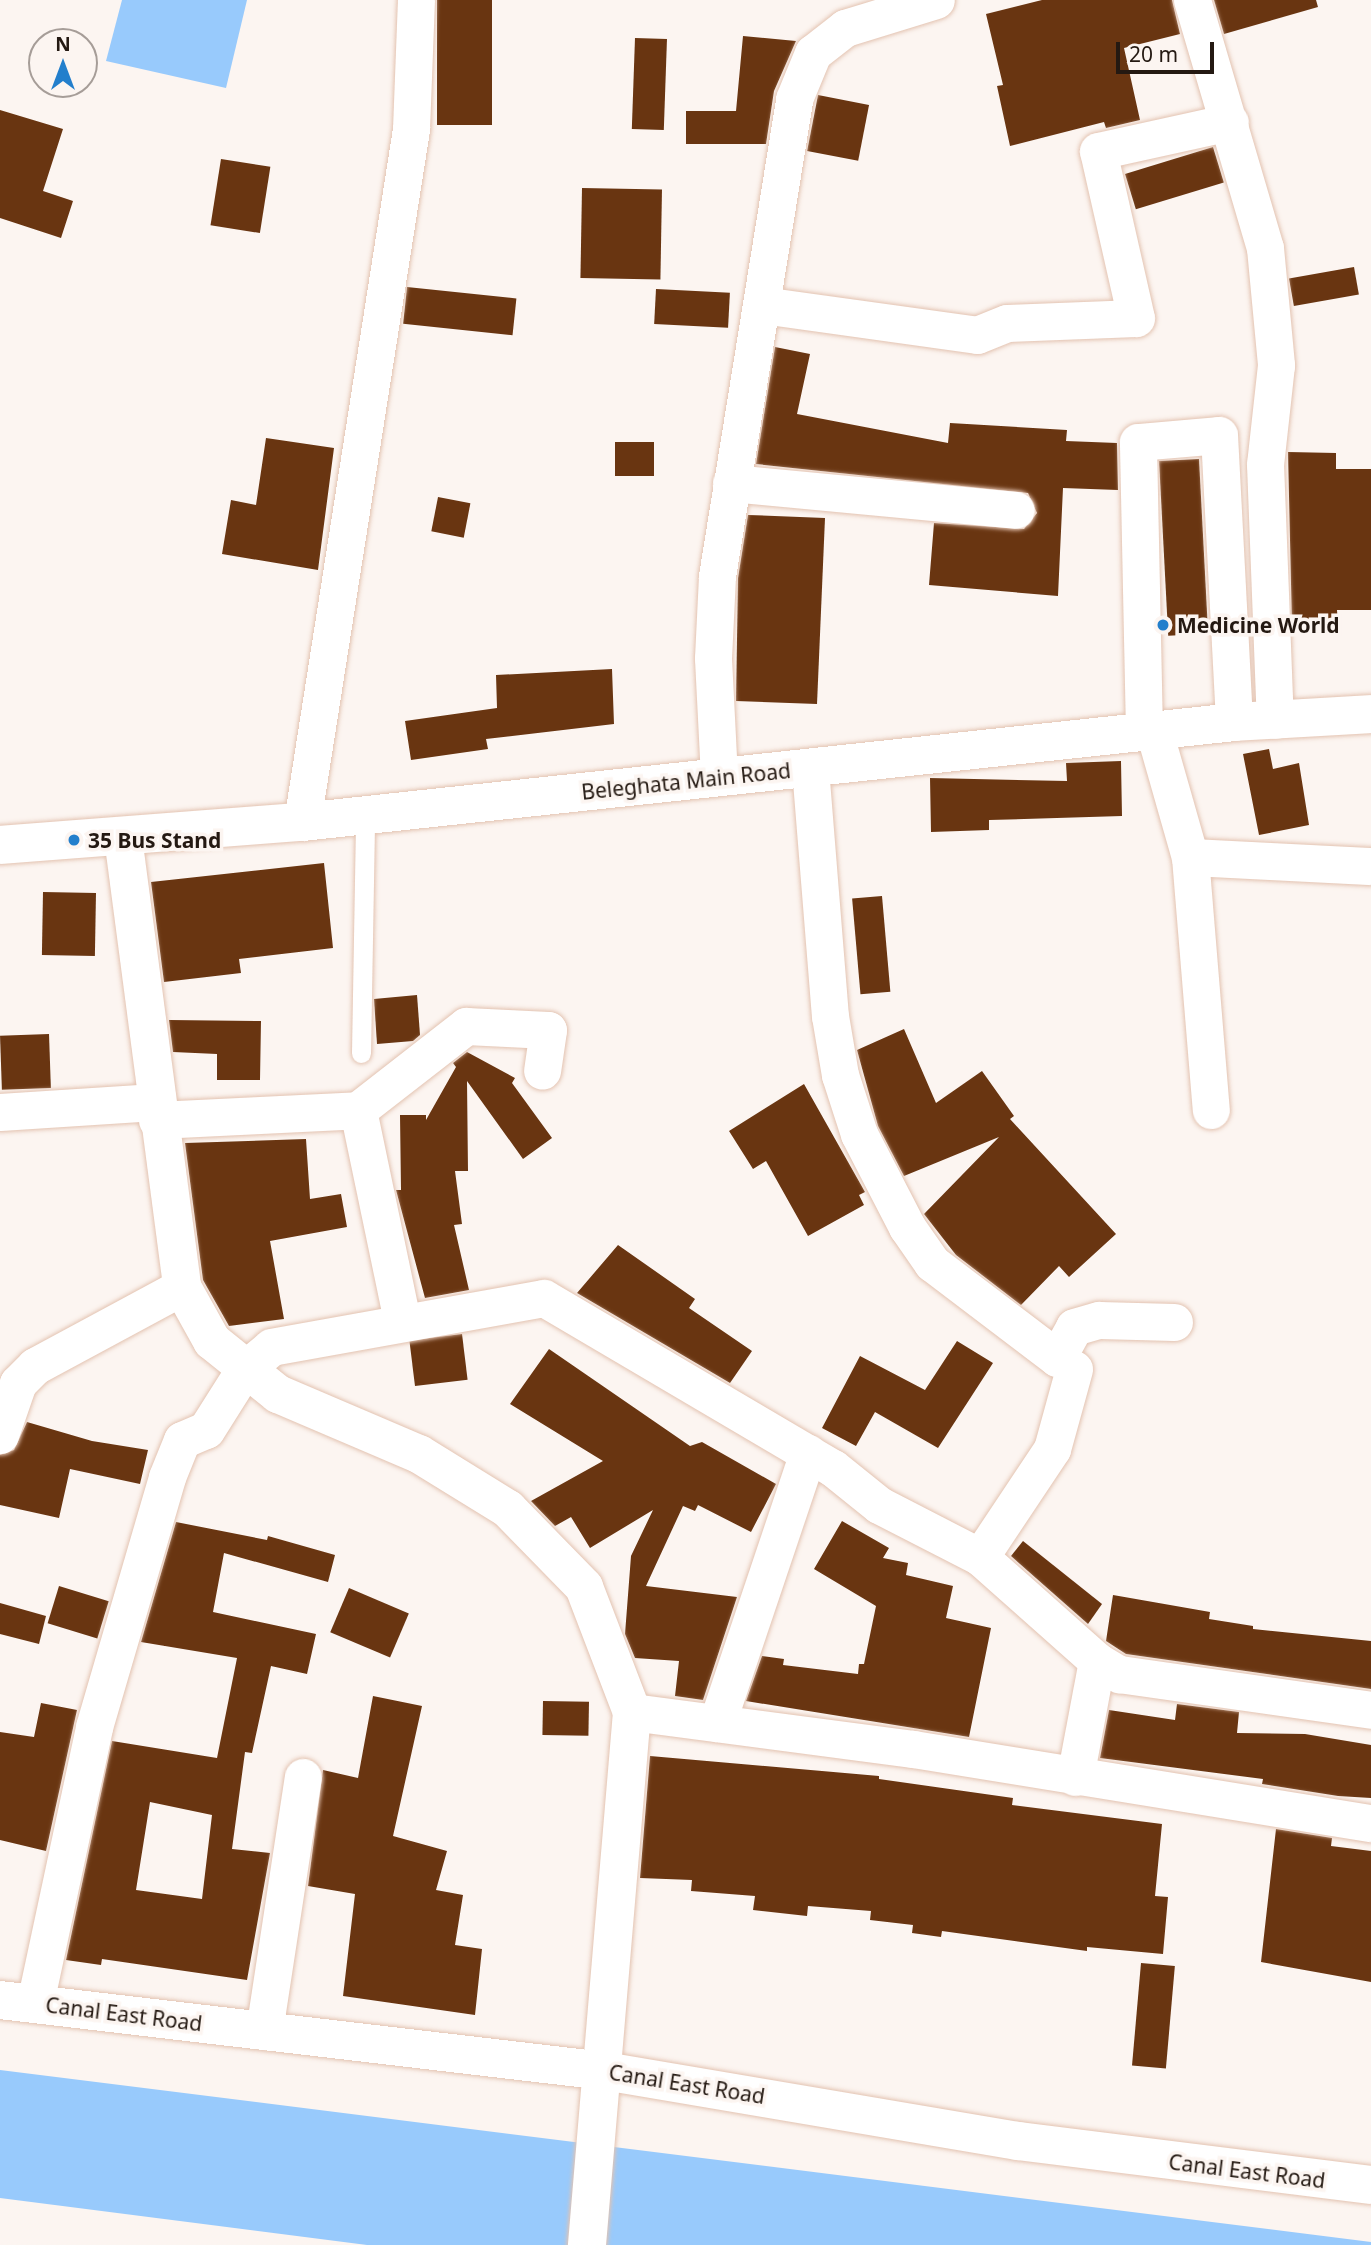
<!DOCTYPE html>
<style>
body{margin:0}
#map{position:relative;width:1371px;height:2245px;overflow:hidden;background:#fcf5f1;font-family:"Noto Sans",sans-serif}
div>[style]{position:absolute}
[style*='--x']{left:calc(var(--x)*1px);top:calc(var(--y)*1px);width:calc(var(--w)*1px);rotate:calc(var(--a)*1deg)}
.water>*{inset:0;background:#98cafc}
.building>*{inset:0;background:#693511;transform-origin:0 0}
.roads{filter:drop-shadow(0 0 2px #e3c3b1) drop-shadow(0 0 2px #e3c3b1)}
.lane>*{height:19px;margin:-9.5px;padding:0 9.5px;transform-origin:9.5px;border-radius:9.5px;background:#fff}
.street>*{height:37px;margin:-18.5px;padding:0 18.5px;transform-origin:18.5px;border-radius:18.5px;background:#fff}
.secondary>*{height:38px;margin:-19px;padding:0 19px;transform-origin:19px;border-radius:19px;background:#fff}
.dots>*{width:19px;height:19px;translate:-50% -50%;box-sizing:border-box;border:4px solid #fcf5f1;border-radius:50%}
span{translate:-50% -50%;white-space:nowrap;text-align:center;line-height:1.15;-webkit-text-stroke:7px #fcf5f1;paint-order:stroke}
.poi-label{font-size:21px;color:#241912;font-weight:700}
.left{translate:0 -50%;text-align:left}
.street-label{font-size:21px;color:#241912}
.north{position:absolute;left:28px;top:28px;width:70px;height:70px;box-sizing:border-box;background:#fcf5f1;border:2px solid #a69d98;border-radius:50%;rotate:0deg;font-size:19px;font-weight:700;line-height:28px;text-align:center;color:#241912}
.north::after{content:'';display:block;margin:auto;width:24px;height:32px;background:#237fcc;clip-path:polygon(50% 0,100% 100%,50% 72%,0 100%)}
.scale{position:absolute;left:1116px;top:42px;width:98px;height:32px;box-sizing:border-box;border:4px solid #241912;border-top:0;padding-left:9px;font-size:21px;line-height:24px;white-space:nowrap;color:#241912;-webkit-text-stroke:5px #fcf5f1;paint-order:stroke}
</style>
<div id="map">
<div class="water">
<div style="clip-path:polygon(122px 0,247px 0,226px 88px,106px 61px)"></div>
<div style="clip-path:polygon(0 2070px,1371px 2242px,1371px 2245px,367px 2245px,0 2198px)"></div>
</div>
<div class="building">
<div style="left:437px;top:0;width:55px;height:125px"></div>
<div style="clip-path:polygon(1042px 0,1172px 0,1180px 34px,1124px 48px,1140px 120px,1106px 128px,1104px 122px,1010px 146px,997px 86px,1003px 85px,986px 14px)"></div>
<div style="clip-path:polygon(1214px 0,1316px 0,1318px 7px,1224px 34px)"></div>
<div style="clip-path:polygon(743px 36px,796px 41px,774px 91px,766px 144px,686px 144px,686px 111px,736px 111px)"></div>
<div style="left:635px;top:38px;width:32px;height:91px;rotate:2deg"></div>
<div style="left:818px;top:95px;width:52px;height:57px;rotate:11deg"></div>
<div style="clip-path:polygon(0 110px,63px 129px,43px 191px,73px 201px,61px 238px,0 218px)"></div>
<div style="left:1213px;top:147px;width:37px;height:92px;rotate:73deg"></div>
<div style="left:221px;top:159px;width:50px;height:67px;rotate:9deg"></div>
<div style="left:582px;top:188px;width:80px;height:90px;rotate:1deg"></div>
<div style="left:1354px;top:267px;width:28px;height:66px;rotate:80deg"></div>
<div style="left:407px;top:287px;width:110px;height:37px;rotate:6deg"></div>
<div style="left:656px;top:289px;width:74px;height:35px;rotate:3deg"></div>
<div style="clip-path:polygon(775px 347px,810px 354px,797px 414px,948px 443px,950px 423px,1067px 430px,1066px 441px,1117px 443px,1118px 490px,1063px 488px,1058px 596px,929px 585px,934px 523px,1024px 529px,1037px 513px,1028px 493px,756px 464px)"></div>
<div style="clip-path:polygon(266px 438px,334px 448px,318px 570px,222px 554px,231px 500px,256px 505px)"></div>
<div style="left:615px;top:442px;width:39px;height:34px"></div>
<div style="clip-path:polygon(1288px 452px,1336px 453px,1336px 469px,1371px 469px,1371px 610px,1337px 610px,1338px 625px,1292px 627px)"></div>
<div style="left:1199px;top:459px;width:175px;height:40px;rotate:87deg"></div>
<div style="left:438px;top:497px;width:33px;height:35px;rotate:11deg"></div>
<div style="clip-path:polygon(748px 515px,825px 518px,817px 704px,736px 701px,738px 578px)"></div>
<div style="clip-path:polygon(612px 669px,614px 724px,486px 739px,488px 749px,411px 760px,405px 721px,497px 708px,496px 675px)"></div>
<div style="clip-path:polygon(1269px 749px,1273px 769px,1299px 763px,1309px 825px,1259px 835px,1243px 754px)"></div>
<div style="clip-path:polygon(1121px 761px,1122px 816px,989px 820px,989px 830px,931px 832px,930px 778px,1067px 781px,1066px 763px)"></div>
<div style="clip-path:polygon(324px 863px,333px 948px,239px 959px,241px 973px,164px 982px,151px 882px)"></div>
<div style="left:43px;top:892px;width:53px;height:63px;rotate:1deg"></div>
<div style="left:882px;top:896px;width:96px;height:30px;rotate:85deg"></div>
<div style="clip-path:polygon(417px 995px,420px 1035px,413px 1041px,377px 1044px,374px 999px)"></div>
<div style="clip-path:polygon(169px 1020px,261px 1021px,260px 1080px,217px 1080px,217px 1054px,173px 1052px)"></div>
<div style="clip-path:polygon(904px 1029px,936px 1103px,982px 1071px,1014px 1116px,1010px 1119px,1116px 1234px,1069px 1277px,1059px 1266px,1021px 1305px,956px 1255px,924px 1214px,999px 1137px,904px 1176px,878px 1126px,857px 1050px)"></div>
<div style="left:49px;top:1034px;width:54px;height:49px;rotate:88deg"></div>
<div style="clip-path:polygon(467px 1052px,515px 1078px,512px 1083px,552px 1138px,523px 1159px,467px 1081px,468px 1171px,455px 1171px,462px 1224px,454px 1225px,469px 1290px,425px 1298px,396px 1190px,401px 1190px,400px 1115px,426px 1115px,426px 1120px,456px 1067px,453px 1063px)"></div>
<div style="clip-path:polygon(804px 1084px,865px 1192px,859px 1195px,864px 1205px,808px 1236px,766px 1161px,753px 1169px,729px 1131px)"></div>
<div style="clip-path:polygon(306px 1139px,310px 1199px,341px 1194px,347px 1227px,270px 1241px,284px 1319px,229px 1326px,203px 1280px,185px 1143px)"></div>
<div style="clip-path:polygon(618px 1245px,695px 1299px,689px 1308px,752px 1351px,730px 1383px,577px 1293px)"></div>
<div style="left:462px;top:1334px;width:46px;height:53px;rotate:83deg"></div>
<div style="clip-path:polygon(957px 1341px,993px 1363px,938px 1448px,875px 1412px,856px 1446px,822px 1428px,860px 1356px,925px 1390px)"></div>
<div style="clip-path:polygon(549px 1349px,690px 1446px,702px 1442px,776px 1484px,751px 1532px,698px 1505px,695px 1511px,683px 1506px,646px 1586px,737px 1597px,703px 1700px,675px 1696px,679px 1661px,635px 1658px,625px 1634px,631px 1556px,653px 1510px,590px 1548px,571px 1517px,555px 1526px,531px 1501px,603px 1461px,510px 1404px)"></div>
<div style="clip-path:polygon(27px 1422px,92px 1441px,148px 1450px,140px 1484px,70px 1469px,59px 1518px,0 1505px,0 1455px,14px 1450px)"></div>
<div style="clip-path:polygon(842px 1521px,889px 1548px,883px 1558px,908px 1563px,906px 1575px,953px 1586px,946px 1618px,991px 1628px,969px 1737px,746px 1701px,762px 1656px,784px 1659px,783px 1665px,858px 1674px,859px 1664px,864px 1664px,876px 1606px,814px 1569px)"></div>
<div style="clip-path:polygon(evenodd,176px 1522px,267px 1540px,268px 1536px,335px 1555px,328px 1582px,224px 1553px,213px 1612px,316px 1634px,307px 1674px,271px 1666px,252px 1753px,245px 1752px,232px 1849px,270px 1853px,247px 1980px,102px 1959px,101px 1965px,66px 1960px,112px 1741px,217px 1758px,237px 1658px,141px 1642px,176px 1522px,150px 1802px,212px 1815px,202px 1899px,136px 1890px,150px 1802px)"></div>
<div style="clip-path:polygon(1023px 1541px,1102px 1604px,1088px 1624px,1011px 1556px)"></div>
<div style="left:59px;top:1586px;width:52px;height:39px;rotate:17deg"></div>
<div style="left:349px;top:1588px;width:65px;height:48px;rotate:23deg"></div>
<div style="clip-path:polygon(1113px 1595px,1210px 1612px,1209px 1619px,1253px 1626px,1253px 1629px,1371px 1641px,1371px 1689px,1126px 1654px,1106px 1641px)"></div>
<div style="clip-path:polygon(0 1603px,46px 1616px,39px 1644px,0 1634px)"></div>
<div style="clip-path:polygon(373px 1696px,422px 1706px,393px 1836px,447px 1851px,436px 1890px,463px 1895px,455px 1945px,482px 1949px,475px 2015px,343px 1996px,355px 1894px,308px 1886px,323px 1770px,358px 1778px)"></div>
<div style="left:543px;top:1701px;width:46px;height:34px;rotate:1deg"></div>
<div style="clip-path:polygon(41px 1703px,77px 1710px,46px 1851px,0 1840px,0 1732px,34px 1737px)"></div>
<div style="clip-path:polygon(1177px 1704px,1239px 1712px,1237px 1733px,1305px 1734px,1371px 1745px,1371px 1798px,1338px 1796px,1262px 1784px,1263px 1779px,1100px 1758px,1109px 1710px,1175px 1720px)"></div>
<div style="clip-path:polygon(650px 1756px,879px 1776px,879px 1779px,1013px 1798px,1012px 1805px,1162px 1824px,1155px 1896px,1168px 1897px,1163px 1954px,1087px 1947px,1087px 1951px,942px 1931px,941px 1937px,912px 1933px,913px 1925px,870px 1920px,871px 1911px,808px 1906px,807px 1916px,753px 1910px,755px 1896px,691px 1891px,692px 1880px,640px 1878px)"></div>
<div style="clip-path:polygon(1276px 1829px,1332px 1838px,1331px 1846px,1371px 1851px,1371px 1982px,1261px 1962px)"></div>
<div style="left:1141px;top:1963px;width:34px;height:103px;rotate:5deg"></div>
</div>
<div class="roads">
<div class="lane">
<div style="--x:361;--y:1053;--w:238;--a:-89"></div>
</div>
<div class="street">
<div style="--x:1192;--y:0;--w:259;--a:73.6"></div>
<div style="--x:1265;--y:248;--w:118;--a:84.6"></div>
<div style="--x:1276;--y:365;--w:100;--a:96.3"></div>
<div style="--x:1265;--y:464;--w:256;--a:87.8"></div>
<div style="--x:762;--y:305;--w:217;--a:7.9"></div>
<div style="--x:977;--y:335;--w:32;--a:-22"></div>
<div style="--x:1007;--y:323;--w:129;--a:-2.2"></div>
<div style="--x:1136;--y:318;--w:171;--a:-102.8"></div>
<div style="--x:1098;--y:151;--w:135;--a:-12.4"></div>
<div style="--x:731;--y:483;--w:286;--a:5.4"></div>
<div style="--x:1154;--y:731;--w:131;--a:74.1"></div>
<div style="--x:1190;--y:857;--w:180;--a:2.9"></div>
<div style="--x:1144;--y:732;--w:290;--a:-91.2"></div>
<div style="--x:1138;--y:442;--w:81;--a:-4.9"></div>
<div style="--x:1219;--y:435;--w:287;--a:87"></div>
<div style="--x:810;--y:768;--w:249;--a:85.4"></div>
<div style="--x:830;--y:1016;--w:60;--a:80.4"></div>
<div style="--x:840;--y:1075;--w:62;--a:72.1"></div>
<div style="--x:859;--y:1134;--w:105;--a:62.7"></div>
<div style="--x:907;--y:1227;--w:44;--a:55.2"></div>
<div style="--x:932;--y:1263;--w:157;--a:37.2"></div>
<div style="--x:1057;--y:1358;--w:35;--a:-61"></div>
<div style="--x:1074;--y:1327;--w:26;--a:-16"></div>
<div style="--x:1099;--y:1320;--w:75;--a:1.5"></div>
<div style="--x:719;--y:777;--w:119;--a:-92.9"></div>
<div style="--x:713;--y:658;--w:82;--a:-87.2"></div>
<div style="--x:717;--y:576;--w:483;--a:-80.8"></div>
<div style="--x:794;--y:99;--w:50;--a:-67.6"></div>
<div style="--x:813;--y:53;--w:41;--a:-38"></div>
<div style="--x:845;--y:28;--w:95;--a:-17.1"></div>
<div style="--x:302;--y:822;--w:702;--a:-81.06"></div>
<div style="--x:411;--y:129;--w:129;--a:-87.8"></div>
<div style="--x:1190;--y:857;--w:254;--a:85.3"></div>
<div style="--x:358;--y:1110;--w:137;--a:-37.9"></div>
<div style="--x:466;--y:1026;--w:82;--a:2.8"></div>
<div style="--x:548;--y:1030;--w:41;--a:98.3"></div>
<div style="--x:0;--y:1112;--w:155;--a:-3.7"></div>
<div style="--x:157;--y:1120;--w:201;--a:-2.8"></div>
<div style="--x:358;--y:1110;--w:216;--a:78.2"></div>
<div style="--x:0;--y:1435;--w:55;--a:-70.9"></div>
<div style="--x:18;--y:1383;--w:24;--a:-45"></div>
<div style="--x:35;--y:1366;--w:167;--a:-28.3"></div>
<div style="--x:980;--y:1557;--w:130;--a:-56.3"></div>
<div style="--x:1052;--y:1449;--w:83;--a:-74.6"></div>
<div style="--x:632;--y:1712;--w:283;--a:7.5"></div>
<div style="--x:913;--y:1749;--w:464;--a:9.2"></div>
<div style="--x:717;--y:1723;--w:285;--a:-71.4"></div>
<div style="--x:1075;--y:1777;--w:118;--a:-79.3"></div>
<div style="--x:35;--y:2003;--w:282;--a:-77.9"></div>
<div style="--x:94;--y:1727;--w:260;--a:-73.7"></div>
<div style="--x:167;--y:1477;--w:40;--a:-68"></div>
<div style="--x:182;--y:1440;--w:26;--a:-23"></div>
<div style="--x:206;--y:1430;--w:71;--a:-57.7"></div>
<div style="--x:244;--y:1370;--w:35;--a:-40"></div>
<div style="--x:271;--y:1347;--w:277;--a:-10.2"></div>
<div style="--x:544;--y:1298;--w:335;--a:30.5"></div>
<div style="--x:833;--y:1468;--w:59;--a:38.8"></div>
<div style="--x:879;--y:1505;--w:114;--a:27.2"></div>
<div style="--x:980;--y:1557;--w:157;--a:41.6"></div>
<div style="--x:1097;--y:1661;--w:26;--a:31"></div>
<div style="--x:1119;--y:1674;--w:255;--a:8.1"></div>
<div style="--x:264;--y:2031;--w:257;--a:-81.3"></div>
</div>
<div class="secondary">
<div style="--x:123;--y:837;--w:454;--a:82.5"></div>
<div style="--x:182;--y:1287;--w:62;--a:60.9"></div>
<div style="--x:212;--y:1341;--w:85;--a:38.8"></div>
<div style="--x:278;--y:1394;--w:153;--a:23.1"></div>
<div style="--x:419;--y:1454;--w:105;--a:31.7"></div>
<div style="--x:508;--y:1509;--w:109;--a:45.7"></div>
<div style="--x:584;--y:1587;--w:134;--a:69"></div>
<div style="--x:632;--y:1712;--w:535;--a:94.83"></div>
<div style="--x:0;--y:845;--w:303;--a:-4.4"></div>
<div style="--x:302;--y:822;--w:937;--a:-6.12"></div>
<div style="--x:1234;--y:722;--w:137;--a:-3.3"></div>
<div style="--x:0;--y:2000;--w:608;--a:6.7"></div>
<div style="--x:604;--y:2071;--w:420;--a:9.6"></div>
<div style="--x:1018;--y:2141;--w:356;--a:7.1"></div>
</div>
</div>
<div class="dots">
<div style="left:1163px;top:625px;background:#237fcc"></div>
<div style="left:74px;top:840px;background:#237fcc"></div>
</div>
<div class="poi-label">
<span class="left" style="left:1177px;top:625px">Medicine World</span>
<span class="left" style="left:88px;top:840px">35 Bus Stand</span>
</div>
<div class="street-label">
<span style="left:686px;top:781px;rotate:-6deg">Beleghata Main Road</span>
<span style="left:124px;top:2014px;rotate:7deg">Canal East Road</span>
<span style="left:687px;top:2084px;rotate:9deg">Canal East Road</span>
<span style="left:1247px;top:2171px;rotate:7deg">Canal East Road</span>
</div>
<div class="north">N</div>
<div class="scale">20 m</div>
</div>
